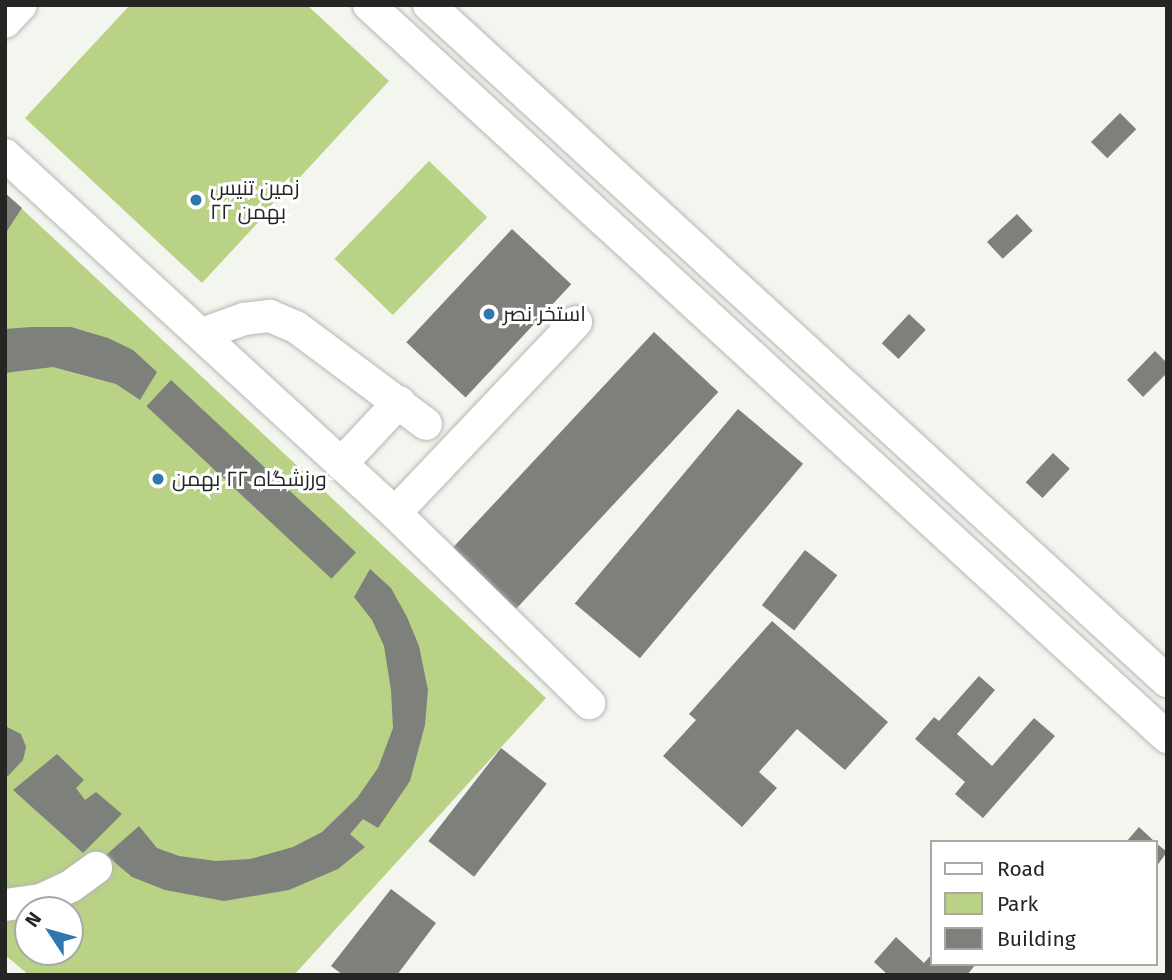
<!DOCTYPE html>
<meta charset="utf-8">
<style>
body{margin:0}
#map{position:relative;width:1172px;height:980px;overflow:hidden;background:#f3f5ef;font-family:"Fira Sans",Cairo,sans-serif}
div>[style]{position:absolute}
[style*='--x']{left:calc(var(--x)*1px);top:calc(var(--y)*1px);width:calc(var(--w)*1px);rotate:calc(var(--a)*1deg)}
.green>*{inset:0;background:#bad286;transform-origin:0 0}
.building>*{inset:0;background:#7e807b;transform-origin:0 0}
.roads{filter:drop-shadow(0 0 2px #b5b7b2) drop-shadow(0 0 2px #b5b7b2)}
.minor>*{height:32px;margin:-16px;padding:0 16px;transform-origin:16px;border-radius:16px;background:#fff}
.dots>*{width:19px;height:19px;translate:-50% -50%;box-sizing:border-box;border:4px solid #fff;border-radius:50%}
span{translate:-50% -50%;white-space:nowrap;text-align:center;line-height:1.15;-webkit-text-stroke:6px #fff;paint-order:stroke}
.poi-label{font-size:21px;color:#252624}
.left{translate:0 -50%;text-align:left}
.frame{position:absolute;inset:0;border:7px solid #252624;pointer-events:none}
.legend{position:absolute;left:930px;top:840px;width:228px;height:126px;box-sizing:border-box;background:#fff;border:2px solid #a8a8a7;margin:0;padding:9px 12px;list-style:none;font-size:21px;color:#252624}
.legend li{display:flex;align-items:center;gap:14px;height:35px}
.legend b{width:35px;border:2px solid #a8a8a7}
.north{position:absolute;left:14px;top:896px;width:70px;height:70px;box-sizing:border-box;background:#fff;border:2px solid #a8a8a7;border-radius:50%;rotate:306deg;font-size:19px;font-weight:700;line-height:28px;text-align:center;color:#252624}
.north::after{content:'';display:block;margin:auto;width:24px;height:32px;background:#3176ac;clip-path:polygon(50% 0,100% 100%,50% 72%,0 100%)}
</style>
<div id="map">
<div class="green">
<div style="clip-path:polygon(130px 5px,307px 5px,389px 81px,202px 283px,25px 118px)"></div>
<div style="left:429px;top:161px;width:81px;height:136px;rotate:44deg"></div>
<div style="clip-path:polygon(evenodd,5px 193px,546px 698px,294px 975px,29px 975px,5px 955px,5px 193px,28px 910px,70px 910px,70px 952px,28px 952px,28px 910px)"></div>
</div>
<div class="building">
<div style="left:1120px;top:113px;width:23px;height:41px;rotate:45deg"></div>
<div style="clip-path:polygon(5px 193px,22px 208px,5px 234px)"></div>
<div style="left:1017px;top:214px;width:23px;height:41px;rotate:47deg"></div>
<div style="left:512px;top:229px;width:81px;height:155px;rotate:43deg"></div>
<div style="left:909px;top:314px;width:23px;height:40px;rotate:43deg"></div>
<div style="clip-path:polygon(31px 327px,71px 327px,108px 338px,133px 350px,157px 372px,140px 400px,116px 384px,53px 367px,5px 373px,5px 329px)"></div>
<div style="left:654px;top:332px;width:88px;height:304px;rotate:43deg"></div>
<div style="clip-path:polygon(1155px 351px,1167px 363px,1167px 373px,1143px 397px,1127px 380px)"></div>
<div style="left:171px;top:380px;width:253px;height:36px;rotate:43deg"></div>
<div style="left:738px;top:409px;width:85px;height:254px;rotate:40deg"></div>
<div style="left:1053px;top:453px;width:23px;height:40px;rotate:43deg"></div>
<div style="left:805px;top:550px;width:41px;height:70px;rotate:38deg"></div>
<div style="clip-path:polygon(370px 569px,391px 588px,407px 617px,419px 646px,428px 690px,425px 725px,410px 781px,378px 828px,363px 819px,350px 834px,365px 847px,338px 869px,289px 890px,224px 901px,165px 890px,132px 877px,106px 855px,139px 826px,157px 848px,179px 856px,216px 861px,250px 859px,293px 847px,322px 832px,357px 798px,378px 768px,393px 728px,391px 690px,384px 646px,372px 620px,354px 597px)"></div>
<div style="clip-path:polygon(772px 621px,888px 722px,845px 770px,797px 729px,759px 772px,777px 788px,742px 827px,663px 756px,696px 720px,689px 714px)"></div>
<div style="clip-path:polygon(979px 676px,995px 690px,957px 734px,992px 766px,1034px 718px,1055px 736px,983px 818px,955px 794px,965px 782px,915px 739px,934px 717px,939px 721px)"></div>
<div style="clip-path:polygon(5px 726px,21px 734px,26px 747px,23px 760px,8px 776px,5px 774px)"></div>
<div style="left:501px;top:748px;width:58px;height:118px;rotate:38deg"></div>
<div style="clip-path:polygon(57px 754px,84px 780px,76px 788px,85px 800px,96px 792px,122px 814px,83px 853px,13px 790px)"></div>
<div style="clip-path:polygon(1139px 827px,1155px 842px,1126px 842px)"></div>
<div style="clip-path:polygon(1156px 843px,1167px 852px,1156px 867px)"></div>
<div style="clip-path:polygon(391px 889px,436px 923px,397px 975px,343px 975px,331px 966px)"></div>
<div style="clip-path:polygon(896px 937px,924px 963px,932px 954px,932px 964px,976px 964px,967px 975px,888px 975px,874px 962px)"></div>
</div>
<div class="roads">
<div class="minor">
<div style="--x:369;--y:5;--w:1083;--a:42.53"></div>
<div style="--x:429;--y:5;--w:1001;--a:42.49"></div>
<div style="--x:5;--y:22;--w:23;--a:-47"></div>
<div style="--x:5;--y:155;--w:529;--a:42.55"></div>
<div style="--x:395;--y:513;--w:272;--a:44.4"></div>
<div style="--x:202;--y:334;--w:45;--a:-19.7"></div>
<div style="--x:244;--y:319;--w:26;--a:-7"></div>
<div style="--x:270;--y:316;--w:28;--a:23"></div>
<div style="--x:296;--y:327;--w:162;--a:36.7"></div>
<div style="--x:341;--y:464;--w:85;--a:-46.9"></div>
<div style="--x:395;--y:513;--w:263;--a:-46.5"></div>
<div style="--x:5;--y:905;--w:36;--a:-8"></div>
<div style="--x:41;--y:900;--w:33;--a:-25"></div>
<div style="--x:71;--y:886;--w:31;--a:-36"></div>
</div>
</div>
<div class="dots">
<div style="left:196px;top:200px;background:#3176ac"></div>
<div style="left:489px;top:314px;background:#3176ac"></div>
<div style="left:158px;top:479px;background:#3176ac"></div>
</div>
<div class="poi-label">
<span class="left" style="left:210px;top:200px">زمین تنیس<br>۲۲ بهمن</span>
<span class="left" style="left:503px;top:314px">استخر نصر</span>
<span class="left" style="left:172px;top:479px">ورزشگاه ۲۲ بهمن</span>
</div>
<div class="frame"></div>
<ul class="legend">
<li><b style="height:9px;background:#fff"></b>Road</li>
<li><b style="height:19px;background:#bad286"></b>Park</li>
<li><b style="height:19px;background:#7e807b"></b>Building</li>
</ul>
<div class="north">N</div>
</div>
